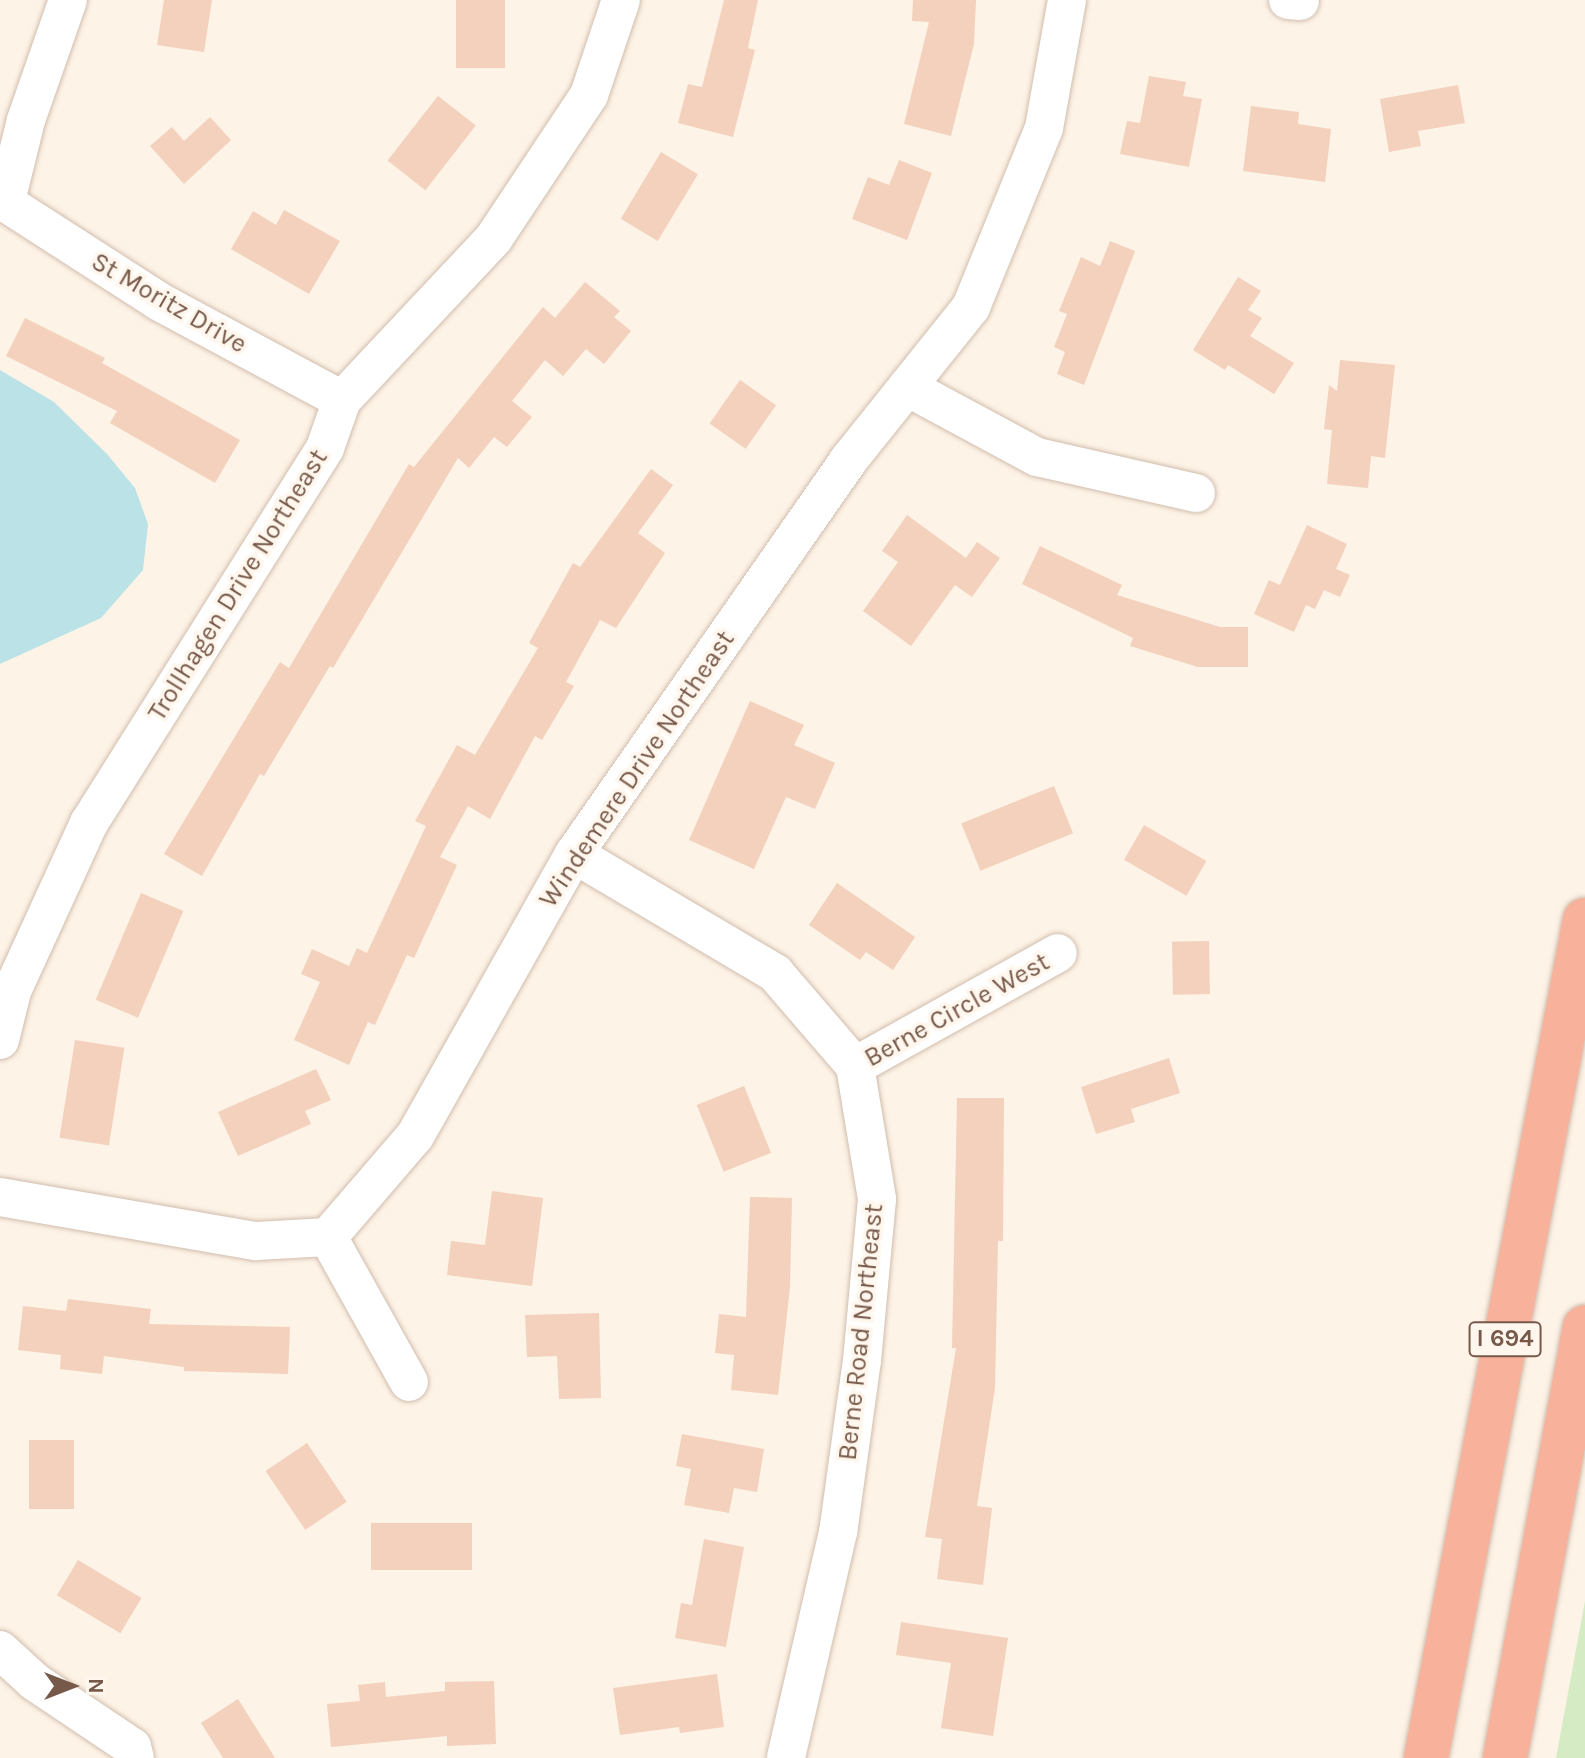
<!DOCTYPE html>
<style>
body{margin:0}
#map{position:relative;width:1585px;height:1758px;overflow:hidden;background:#fdf3e6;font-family:Karla,sans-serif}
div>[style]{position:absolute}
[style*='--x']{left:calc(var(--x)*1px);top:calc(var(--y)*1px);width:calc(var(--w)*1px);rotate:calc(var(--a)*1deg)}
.green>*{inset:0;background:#d5ebc4}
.water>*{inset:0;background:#bae2e7}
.building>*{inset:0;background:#f3d1bd;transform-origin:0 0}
.roads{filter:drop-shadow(0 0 2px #d1bdae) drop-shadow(0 0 2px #d1bdae)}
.minor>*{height:38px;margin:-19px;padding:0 19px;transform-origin:19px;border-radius:19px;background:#fff}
.highway>*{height:44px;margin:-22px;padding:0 22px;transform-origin:22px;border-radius:22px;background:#f8b29c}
span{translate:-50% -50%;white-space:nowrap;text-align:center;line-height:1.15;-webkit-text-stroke:7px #fff7ed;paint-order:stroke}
.shield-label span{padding:2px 6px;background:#fff7ed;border:2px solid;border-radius:6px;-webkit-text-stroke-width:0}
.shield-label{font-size:24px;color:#77594a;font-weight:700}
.street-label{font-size:26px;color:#77594a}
.north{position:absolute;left:32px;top:1646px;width:80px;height:80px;-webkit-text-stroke:6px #fff7ed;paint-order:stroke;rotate:90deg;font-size:22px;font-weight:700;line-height:32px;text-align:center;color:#77594a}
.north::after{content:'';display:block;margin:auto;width:28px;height:36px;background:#77594a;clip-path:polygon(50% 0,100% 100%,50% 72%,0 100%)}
</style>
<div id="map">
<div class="green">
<div style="clip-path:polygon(1585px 1601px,1585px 1758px,1556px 1758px)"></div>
</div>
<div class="water">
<div style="clip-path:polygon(0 370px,54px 402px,107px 454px,135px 488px,148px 524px,143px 570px,101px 618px,0 664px)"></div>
</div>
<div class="building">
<div style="clip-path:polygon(164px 0,212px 0,204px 52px,157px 45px)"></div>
<div style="left:456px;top:0;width:49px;height:68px"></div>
<div style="clip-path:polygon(724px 0,758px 0,748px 48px,755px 50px,733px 137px,678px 123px,688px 84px,702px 87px)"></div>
<div style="clip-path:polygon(913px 0,976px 0,974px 44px,951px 136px,904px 124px,929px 22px,912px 21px)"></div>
<div style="clip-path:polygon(1149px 76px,1186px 82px,1183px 96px,1202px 99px,1189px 167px,1120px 154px,1127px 121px,1140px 123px)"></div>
<div style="clip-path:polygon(1458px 85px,1465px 123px,1418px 131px,1421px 146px,1389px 152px,1380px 99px)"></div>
<div style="left:438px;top:96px;width:48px;height:82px;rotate:38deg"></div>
<div style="clip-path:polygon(1251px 106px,1299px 112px,1298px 124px,1331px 129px,1325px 182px,1243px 171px)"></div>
<div style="clip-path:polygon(210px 117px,231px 140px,184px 184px,150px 146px,172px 127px,184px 141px)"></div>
<div style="left:661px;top:152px;width:43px;height:78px;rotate:31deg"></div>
<div style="clip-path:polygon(899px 160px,932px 173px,907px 240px,852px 219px,868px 177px,889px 185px)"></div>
<div style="clip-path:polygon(284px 210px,340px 241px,309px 294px,231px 249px,253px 211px,276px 225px)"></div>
<div style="clip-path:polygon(1110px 241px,1135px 251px,1084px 385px,1057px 374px,1065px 352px,1054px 347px,1067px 314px,1059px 311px,1081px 257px,1100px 266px)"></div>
<div style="clip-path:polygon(1238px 277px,1261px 291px,1248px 310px,1262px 318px,1250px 336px,1294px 363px,1274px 394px,1228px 365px,1225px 370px,1193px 350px)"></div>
<div style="clip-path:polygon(585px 282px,620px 311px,614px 317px,631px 331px,604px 364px,586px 349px,563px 376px,545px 360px,512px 401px,532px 417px,507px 447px,494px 437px,469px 468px,458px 458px,333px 668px,330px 666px,264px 776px,260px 774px,202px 876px,164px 854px,280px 662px,289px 668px,409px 464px,414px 467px,543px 307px,555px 318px)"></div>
<div style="clip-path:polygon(25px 318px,105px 358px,102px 363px,240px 440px,215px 483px,110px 423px,117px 411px,6px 356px)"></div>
<div style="clip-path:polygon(1340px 360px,1395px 365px,1385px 458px,1371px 456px,1368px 488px,1327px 484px,1332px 430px,1324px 429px,1329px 385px,1337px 391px)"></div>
<div style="left:740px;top:380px;width:44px;height:53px;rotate:35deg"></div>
<div style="clip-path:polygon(651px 469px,673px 485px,638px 533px,665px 553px,616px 628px,600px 620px,566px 682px,574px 686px,542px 740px,535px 736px,490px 819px,468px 806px,440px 857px,457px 865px,414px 958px,407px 955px,375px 1025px,368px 1022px,349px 1065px,294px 1040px,320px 982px,301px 974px,312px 949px,349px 966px,357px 948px,367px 953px,426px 826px,415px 821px,457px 745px,475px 755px,538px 648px,529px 643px,573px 563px,580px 567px)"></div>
<div style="clip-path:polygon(907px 515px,966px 558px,977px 542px,1000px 558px,972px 597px,955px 585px,911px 646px,863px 611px,898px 562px,882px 551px)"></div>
<div style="clip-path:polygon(1307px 525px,1347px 544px,1336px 569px,1350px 575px,1340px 597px,1324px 590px,1315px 609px,1306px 605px,1294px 632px,1254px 614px,1269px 580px,1280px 585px)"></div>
<div style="clip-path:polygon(1040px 546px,1122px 585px,1117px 595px,1220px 627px,1248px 627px,1248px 667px,1198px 667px,1130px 646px,1133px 638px,1022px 584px)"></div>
<div style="clip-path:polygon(750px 701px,804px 725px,794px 745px,835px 763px,815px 809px,786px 797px,754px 869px,689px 840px)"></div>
<div style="left:1054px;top:786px;width:51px;height:100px;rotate:68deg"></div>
<div style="left:1144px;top:825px;width:72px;height:40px;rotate:30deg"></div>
<div style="clip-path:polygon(837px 883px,915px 937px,893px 970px,866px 952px,860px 960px,809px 925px)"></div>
<div style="left:141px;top:893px;width:46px;height:116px;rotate:23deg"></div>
<div style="left:1209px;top:941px;width:53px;height:37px;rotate:89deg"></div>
<div style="left:75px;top:1040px;width:50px;height:99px;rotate:9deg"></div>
<div style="clip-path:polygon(1169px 1058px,1180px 1093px,1131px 1109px,1135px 1122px,1096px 1134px,1081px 1087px)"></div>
<div style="clip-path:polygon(316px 1069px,331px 1100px,305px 1111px,311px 1124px,238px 1156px,218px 1112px)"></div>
<div style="left:744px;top:1086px;width:72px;height:51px;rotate:68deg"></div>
<div style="clip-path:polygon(957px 1098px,1004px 1098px,1003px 1241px,998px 1241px,995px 1388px,977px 1506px,992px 1508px,983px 1585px,937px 1579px,942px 1539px,925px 1537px,956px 1348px,952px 1348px)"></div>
<div style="clip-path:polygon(492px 1191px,543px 1198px,532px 1286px,447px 1275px,451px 1241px,485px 1245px)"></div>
<div style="clip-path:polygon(750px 1197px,792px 1198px,790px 1287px,778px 1395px,731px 1390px,734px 1355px,715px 1353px,719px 1314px,746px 1317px)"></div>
<div style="clip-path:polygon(68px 1299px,151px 1309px,149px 1324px,290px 1327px,288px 1374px,184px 1371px,184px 1367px,104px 1356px,102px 1374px,60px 1369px,61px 1355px,18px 1350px,23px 1306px,66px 1311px)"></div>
<div style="clip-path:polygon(599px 1313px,601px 1398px,559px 1399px,557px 1356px,527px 1357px,525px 1315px)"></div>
<div style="clip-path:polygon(682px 1434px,764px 1449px,757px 1492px,734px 1488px,729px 1513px,684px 1505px,691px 1469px,676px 1466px)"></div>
<div style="left:29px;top:1440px;width:45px;height:69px"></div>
<div style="left:307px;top:1443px;width:71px;height:50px;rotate:56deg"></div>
<div style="left:371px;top:1523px;width:101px;height:47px"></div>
<div style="clip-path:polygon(704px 1539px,744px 1547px,726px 1647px,675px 1638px,681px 1603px,692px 1605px)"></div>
<div style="left:78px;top:1560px;width:74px;height:41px;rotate:31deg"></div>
<div style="clip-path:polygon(901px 1622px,1008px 1638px,993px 1736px,941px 1728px,951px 1663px,896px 1655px)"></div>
<div style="clip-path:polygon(717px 1674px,724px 1727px,680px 1733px,679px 1727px,620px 1735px,613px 1688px)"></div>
<div style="clip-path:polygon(494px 1681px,496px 1744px,447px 1746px,447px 1736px,331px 1747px,327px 1704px,360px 1701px,358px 1685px,385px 1682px,386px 1697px,445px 1691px,445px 1682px)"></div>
<div style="clip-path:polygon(238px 1699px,275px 1758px,223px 1758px,201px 1723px)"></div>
</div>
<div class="roads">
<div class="minor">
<div style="--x:1288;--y:0;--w:12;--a:5"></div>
<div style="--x:0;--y:199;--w:188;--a:32.8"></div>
<div style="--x:158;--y:301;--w:209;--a:28.3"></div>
<div style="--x:6;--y:201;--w:83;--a:-76.1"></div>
<div style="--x:26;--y:120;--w:127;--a:-70.7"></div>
<div style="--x:907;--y:387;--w:148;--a:28.3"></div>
<div style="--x:1037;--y:457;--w:163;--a:12.8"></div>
<div style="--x:574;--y:854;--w:234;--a:30.6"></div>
<div style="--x:775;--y:973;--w:123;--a:49.3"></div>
<div style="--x:855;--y:1066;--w:135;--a:80.6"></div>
<div style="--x:877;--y:1199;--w:162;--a:95.3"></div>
<div style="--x:862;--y:1360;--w:174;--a:97.9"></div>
<div style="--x:838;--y:1532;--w:232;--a:103"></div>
<div style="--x:0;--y:1040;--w:50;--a:-76.2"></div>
<div style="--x:12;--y:991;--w:185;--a:-65.4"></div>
<div style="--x:89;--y:823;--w:443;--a:-57.8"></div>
<div style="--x:325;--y:448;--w:51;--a:-70.5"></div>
<div style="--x:342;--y:400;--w:222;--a:-46.8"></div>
<div style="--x:494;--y:238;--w:172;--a:-56.4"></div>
<div style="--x:589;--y:95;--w:100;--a:-71.4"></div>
<div style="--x:855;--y:1066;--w:232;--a:-29.1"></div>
<div style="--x:0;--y:1197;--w:260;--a:9.8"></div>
<div style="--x:256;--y:1241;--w:72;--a:-3.2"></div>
<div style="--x:328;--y:1237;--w:133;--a:-49.3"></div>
<div style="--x:415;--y:1136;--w:324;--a:-60.6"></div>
<div style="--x:574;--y:854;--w:478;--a:-55.1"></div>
<div style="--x:847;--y:462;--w:198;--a:-51.3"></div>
<div style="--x:971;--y:307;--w:193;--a:-67.8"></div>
<div style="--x:1044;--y:128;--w:130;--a:-79.8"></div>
<div style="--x:328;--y:1237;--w:166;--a:60.8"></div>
<div style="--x:0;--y:1650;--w:47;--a:42.4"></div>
<div style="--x:35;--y:1682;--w:117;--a:33.8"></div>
<div style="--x:132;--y:1747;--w:11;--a:75"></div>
</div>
<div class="highway">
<div style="--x:1426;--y:1758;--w:853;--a:-79.26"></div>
<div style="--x:1505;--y:1758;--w:438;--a:-79.5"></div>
</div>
</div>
<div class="shield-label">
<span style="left:1505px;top:1339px">I 694</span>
</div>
<div class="street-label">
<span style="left:169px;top:303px;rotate:30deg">St Moritz Drive</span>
<span style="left:238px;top:585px;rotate:-58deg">Trollhagen Drive Northeast</span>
<span style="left:637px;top:769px;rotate:-56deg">Windemere Drive Northeast</span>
<span style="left:957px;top:1010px;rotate:-29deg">Berne Circle West</span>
<span style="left:861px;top:1332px;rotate:-84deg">Berne Road Northeast</span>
</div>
<div class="north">N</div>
</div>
